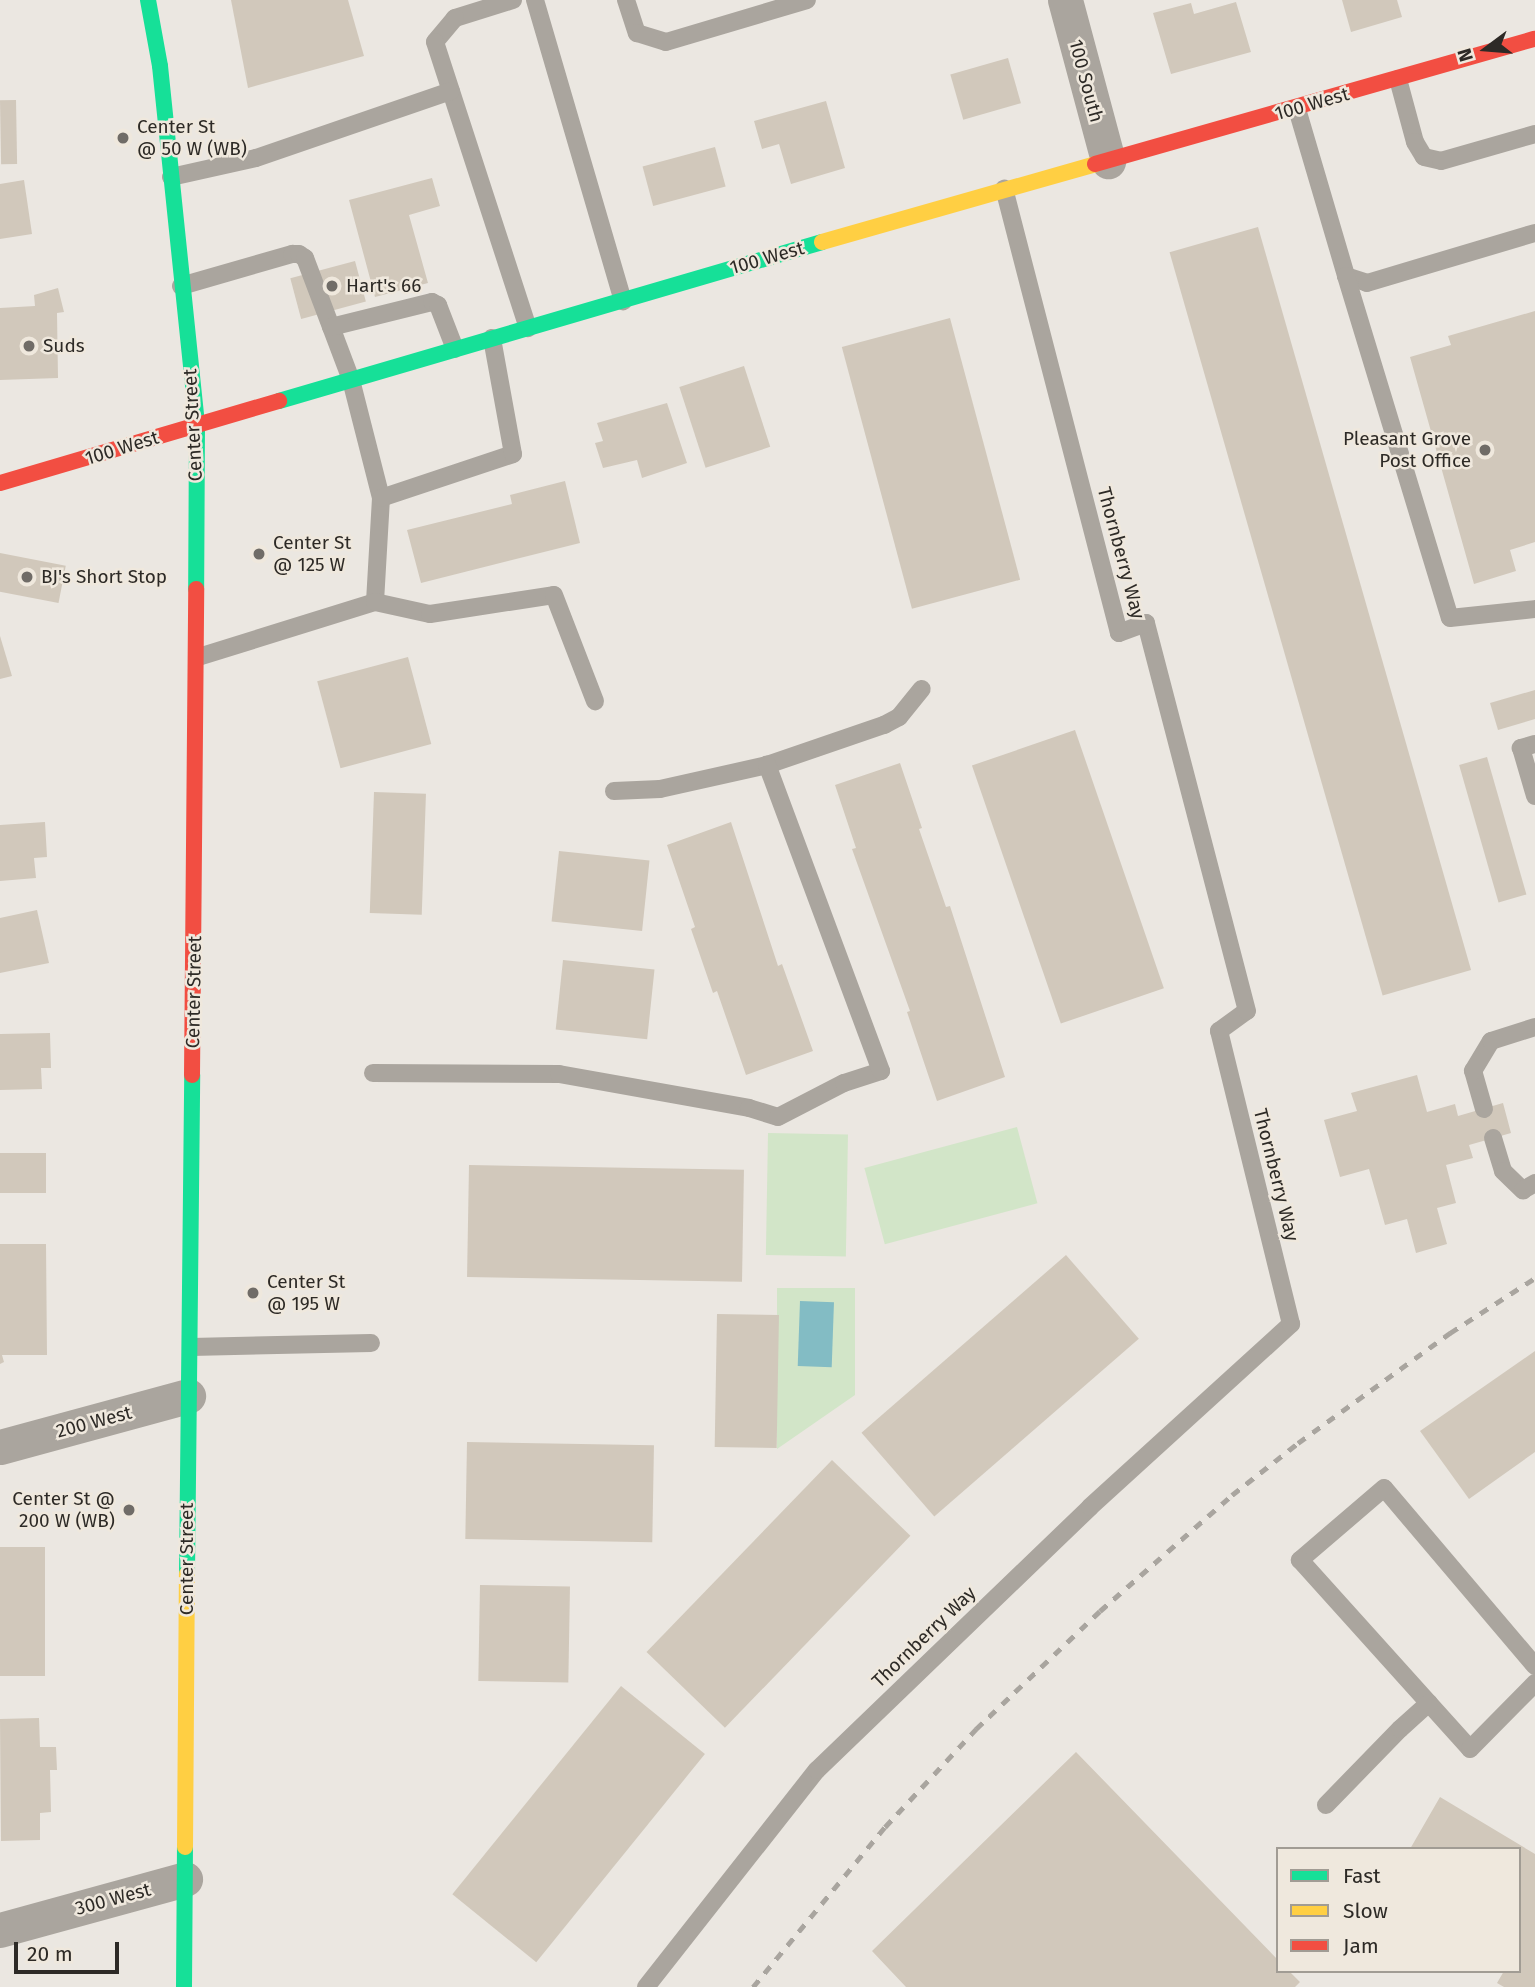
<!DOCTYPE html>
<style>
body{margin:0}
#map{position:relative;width:1535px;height:1987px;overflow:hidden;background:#ebe7e1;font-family:"Fira Sans",sans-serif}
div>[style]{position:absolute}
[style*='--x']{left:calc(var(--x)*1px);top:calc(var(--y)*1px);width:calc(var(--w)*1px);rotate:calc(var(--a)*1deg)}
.green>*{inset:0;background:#d2e5c8;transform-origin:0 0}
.water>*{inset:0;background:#83bcc4;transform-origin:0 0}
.building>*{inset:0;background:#d1c8bb;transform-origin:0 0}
.lane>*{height:18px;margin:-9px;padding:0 9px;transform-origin:9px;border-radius:9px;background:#aaa59e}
.street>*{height:35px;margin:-17.5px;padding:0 17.5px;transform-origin:17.5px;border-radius:17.5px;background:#aaa59e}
.fast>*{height:16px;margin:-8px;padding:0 8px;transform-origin:8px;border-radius:8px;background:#16e098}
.slow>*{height:16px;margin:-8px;padding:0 8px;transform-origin:8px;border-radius:8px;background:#ffcf43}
.jam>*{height:16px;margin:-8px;padding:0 8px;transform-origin:8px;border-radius:8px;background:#f24e42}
.rail>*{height:5px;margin-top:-2.5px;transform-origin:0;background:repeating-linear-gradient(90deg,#a9a59f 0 9px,transparent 0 18px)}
.dots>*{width:19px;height:19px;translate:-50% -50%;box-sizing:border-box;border:4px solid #efe8dd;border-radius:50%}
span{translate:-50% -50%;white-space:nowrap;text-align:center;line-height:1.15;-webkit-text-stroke:5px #efe8dd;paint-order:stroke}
.street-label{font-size:19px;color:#2d2a26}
.poi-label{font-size:19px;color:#2d2a26}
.left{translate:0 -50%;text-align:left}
.right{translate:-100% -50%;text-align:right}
.legend{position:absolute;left:1276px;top:1847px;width:245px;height:126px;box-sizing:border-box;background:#efe8dd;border:2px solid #a19c94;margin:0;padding:9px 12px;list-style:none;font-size:21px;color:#2d2a26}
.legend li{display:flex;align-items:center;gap:14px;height:35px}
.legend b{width:35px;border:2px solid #a19c94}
.north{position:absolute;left:1451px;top:14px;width:70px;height:70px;-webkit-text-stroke:5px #efe8dd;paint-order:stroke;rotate:254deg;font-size:19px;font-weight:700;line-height:28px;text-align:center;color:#2d2a26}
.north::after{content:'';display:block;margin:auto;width:24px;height:32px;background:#2d2a26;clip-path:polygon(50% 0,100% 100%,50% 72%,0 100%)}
.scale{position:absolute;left:14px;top:1942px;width:105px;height:32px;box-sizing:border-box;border:4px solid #2d2a26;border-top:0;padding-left:9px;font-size:21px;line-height:24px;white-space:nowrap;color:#2d2a26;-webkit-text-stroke:5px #efe8dd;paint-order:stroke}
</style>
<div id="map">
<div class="green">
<div style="left:1017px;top:1127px;width:79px;height:158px;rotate:75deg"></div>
<div style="left:768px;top:1133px;width:80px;height:122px;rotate:1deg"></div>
<div style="clip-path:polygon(777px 1288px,855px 1288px,855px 1395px,777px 1449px)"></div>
</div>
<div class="water">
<div style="left:800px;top:1301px;width:34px;height:65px;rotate:2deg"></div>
</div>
<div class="building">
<div style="clip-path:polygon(231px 0,348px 0,364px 56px,248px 88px)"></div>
<div style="clip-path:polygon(1342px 0,1397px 0,1402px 17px,1351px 32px)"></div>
<div style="clip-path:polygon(1236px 2px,1251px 52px,1171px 74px,1153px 13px,1191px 3px,1194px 14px)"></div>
<div style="left:1008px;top:58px;width:47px;height:60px;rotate:74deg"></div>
<div style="left:16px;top:100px;width:64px;height:16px;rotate:89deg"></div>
<div style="clip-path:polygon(826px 101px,845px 168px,791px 184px,779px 144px,762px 149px,754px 121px)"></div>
<div style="left:715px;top:147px;width:41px;height:75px;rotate:75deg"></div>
<div style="clip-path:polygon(432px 178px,440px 206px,409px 215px,428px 283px,375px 297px,349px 200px)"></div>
<div style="clip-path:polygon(24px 180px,32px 234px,0 239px,0 184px)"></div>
<div style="left:1258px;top:227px;width:773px;height:92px;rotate:74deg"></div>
<div style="left:355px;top:261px;width:42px;height:67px;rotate:75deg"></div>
<div style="clip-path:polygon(58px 288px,64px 312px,57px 313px,58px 378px,0 380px,0 308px,35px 306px,34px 295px)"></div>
<div style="clip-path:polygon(1535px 311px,1535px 542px,1510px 550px,1516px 571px,1474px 584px,1410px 357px,1451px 345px,1448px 336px)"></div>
<div style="left:950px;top:318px;width:271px;height:112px;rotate:75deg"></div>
<div style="left:744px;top:366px;width:85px;height:68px;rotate:72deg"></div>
<div style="clip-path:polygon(667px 403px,687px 463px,642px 478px,637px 460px,603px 468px,595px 443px,603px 441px,597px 423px)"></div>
<div style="clip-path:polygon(565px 481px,580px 543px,421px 583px,407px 530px,512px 504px,510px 495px)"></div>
<div style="left:0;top:553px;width:67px;height:38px;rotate:11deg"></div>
<div style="clip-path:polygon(0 636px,12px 676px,0 679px)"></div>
<div style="left:408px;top:657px;width:90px;height:94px;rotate:75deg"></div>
<div style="clip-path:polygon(1535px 690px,1535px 719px,1498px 730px,1490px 703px)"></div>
<div style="left:1075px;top:730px;width:273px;height:109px;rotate:71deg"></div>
<div style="left:1487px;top:757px;width:143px;height:29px;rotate:74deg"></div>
<div style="clip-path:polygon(900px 763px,922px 828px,919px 829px,946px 907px,950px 906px,1005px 1077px,937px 1101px,907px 1012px,910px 1011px,852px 849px,856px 848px,835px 785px)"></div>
<div style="left:374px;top:792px;width:52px;height:121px;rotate:2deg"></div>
<div style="clip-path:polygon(45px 822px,47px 857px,34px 858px,36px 878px,0 881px,0 825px)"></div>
<div style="clip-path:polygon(731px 822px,778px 966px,782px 964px,813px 1051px,746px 1075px,717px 991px,713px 993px,691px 929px,695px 927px,667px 845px)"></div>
<div style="left:559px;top:851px;width:91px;height:71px;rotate:6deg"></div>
<div style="clip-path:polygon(37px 910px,49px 963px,0 973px,0 918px)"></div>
<div style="left:563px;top:960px;width:92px;height:70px;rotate:6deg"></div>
<div style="clip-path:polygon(50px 1033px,51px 1068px,41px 1068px,42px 1089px,0 1090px,0 1034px)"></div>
<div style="clip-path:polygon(1417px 1075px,1427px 1112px,1455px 1104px,1458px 1116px,1503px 1103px,1511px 1133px,1469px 1145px,1473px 1158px,1446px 1165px,1456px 1203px,1437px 1208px,1447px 1244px,1416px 1253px,1407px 1219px,1385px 1225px,1369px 1169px,1340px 1177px,1324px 1120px,1357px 1111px,1351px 1093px)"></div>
<div style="left:0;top:1153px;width:46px;height:40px"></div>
<div style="left:469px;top:1165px;width:275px;height:112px;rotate:1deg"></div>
<div style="clip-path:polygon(0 1244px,46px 1244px,47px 1355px,2px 1355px,4px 1362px,0 1364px)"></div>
<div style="left:1066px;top:1255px;width:111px;height:271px;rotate:49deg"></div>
<div style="left:717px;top:1314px;width:62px;height:133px;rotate:1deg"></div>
<div style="clip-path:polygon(1535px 1351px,1535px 1452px,1469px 1499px,1420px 1431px)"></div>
<div style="left:467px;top:1442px;width:187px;height:97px;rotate:1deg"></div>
<div style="left:832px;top:1460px;width:109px;height:267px;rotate:44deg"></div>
<div style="left:45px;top:1547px;width:129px;height:45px;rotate:90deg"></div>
<div style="left:480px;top:1585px;width:90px;height:96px;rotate:1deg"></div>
<div style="left:621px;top:1686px;width:108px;height:268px;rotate:39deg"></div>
<div style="clip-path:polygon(39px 1718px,40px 1747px,56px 1747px,57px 1770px,50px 1770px,51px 1812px,40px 1813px,40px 1840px,1px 1841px,0 1719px)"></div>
<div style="clip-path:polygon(1076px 1752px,1278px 1960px,1278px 1971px,1289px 1971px,1300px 1982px,1295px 1987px,906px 1987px,872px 1951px)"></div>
<div style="clip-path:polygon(1440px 1797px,1535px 1854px,1535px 1987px,1504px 1987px,1497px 1983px,1504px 1971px,1519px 1971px,1519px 1849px,1410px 1849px)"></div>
</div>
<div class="lane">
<div style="--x:513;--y:0;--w:61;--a:162.8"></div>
<div style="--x:455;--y:18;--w:31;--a:130"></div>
<div style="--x:435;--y:42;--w:301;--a:72"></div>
<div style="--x:535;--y:0;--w:314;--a:73.7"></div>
<div style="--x:626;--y:0;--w:35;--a:72"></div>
<div style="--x:637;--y:33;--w:30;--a:17"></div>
<div style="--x:666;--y:42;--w:147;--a:-16.6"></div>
<div style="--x:1398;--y:79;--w:65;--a:74.9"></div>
<div style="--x:1415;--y:142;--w:17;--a:59"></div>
<div style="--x:1424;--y:157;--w:17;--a:13"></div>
<div style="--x:1441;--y:161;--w:98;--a:-16"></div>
<div style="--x:1297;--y:109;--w:174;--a:73.6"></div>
<div style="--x:1346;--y:276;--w:22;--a:18"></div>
<div style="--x:1367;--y:283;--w:175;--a:-16.6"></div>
<div style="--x:171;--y:177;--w:87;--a:-12.6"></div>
<div style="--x:256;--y:158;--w:206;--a:-19"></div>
<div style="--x:1346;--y:276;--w:357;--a:73.1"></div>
<div style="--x:1450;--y:618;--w:85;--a:-6"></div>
<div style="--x:181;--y:286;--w:116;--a:-16.1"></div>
<div style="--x:292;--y:254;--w:7;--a:0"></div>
<div style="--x:299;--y:254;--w:7;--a:34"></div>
<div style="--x:305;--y:258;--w:130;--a:69.3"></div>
<div style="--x:351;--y:380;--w:122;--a:75.7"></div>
<div style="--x:381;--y:498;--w:104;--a:93.3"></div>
<div style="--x:375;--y:602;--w:185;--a:162.7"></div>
<div style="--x:331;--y:327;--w:104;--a:-13.9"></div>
<div style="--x:432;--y:302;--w:7;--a:27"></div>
<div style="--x:438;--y:305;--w:47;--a:68.9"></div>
<div style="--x:381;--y:498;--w:139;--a:-18.4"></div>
<div style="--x:513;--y:454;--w:118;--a:-100.3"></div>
<div style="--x:375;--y:602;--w:56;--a:12.3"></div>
<div style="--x:430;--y:614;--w:125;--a:-8.7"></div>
<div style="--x:554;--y:595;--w:114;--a:68.9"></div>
<div style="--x:1535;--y:744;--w:15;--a:164"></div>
<div style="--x:1521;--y:748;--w:50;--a:73.7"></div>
<div style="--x:614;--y:791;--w:46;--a:-2.5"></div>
<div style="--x:660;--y:789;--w:110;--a:-12.6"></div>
<div style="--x:767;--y:765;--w:124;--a:-18.9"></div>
<div style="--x:884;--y:725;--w:17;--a:-28"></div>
<div style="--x:899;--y:717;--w:36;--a:-51"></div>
<div style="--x:373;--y:1073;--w:186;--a:0.3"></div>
<div style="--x:559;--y:1074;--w:193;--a:10.1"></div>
<div style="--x:749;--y:1108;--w:30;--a:17"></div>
<div style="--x:778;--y:1117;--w:74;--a:-27.3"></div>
<div style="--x:844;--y:1083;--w:39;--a:-18"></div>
<div style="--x:881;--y:1071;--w:327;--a:-110.4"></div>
<div style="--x:1484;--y:1109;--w:40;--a:-106"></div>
<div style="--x:1473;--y:1071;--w:35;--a:-59"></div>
<div style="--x:1491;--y:1041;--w:46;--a:-17.7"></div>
<div style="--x:1493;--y:1138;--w:34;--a:73"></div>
<div style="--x:1503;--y:1171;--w:28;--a:44"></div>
<div style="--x:1523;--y:1190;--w:14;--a:-30"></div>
<div style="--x:191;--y:1347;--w:180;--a:-1.3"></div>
<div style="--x:1535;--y:1666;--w:233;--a:-130.3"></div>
<div style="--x:1384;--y:1488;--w:111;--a:139.4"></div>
<div style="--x:1300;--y:1560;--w:254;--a:48"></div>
<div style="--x:1470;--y:1749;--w:93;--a:-45.4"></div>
<div style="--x:1326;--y:1805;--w:106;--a:-45.8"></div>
<div style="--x:1400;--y:1729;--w:39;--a:-42"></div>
<div style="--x:646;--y:1987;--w:276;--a:-51.8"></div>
<div style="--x:817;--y:1770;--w:379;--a:-43.9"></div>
<div style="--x:1090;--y:1507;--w:272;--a:-42.3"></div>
<div style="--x:1291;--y:1324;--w:302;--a:-103.8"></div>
<div style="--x:1219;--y:1031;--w:34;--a:-36"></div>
<div style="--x:1247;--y:1011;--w:401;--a:-104.6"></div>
<div style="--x:1146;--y:623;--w:29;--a:160"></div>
<div style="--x:1119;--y:633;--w:459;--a:-104.5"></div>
</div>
<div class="street">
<div style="--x:1065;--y:0;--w:167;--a:75"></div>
<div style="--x:0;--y:1447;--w:195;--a:-15.2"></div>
<div style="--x:0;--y:1930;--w:192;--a:-15.4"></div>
</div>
<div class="fast">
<div style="--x:148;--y:0;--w:67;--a:79.7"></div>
<div style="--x:160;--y:66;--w:361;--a:84.1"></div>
<div style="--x:197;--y:425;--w:164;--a:90.3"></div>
<div style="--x:279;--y:401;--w:566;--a:-16.32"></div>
<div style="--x:187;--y:1574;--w:499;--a:-89.4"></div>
<div style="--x:184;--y:1987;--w:140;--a:-89.6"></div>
</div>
<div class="slow">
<div style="--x:822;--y:242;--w:284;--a:-15.9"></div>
<div style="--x:185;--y:1847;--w:273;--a:-89.6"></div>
</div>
<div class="jam">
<div style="--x:1095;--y:164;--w:457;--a:-15.9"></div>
<div style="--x:0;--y:483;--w:291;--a:-16.4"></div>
<div style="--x:192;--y:1075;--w:486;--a:-89.5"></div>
</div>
<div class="rail">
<div style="--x:753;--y:1987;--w:207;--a:-50.5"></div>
<div style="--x:885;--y:1827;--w:134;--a:-47.1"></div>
<div style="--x:976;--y:1729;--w:171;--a:-43.6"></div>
<div style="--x:1100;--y:1611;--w:176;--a:-41.3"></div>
<div style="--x:1232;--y:1495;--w:84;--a:-38.2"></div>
<div style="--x:1298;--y:1443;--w:188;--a:-35.9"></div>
<div style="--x:1450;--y:1333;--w:101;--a:-32.9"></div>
</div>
<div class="dots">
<div style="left:123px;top:138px;background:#706c67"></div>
<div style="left:332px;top:286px;background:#706c67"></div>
<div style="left:29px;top:346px;background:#706c67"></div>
<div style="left:1485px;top:450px;background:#706c67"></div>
<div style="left:259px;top:554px;background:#706c67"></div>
<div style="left:27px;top:577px;background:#706c67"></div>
<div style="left:253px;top:1293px;background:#706c67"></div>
<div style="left:129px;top:1510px;background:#706c67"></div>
</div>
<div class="street-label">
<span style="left:1086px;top:81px;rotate:75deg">100 South</span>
<span style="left:1312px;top:104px;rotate:-16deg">100 West</span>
<span style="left:767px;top:258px;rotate:-16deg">100 West</span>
<span style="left:193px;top:425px;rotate:-93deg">Center Street</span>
<span style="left:122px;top:448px;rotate:-17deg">100 West</span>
<span style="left:1121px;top:553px;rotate:75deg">Thornberry Way</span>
<span style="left:194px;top:992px;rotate:-89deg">Center Street</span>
<span style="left:1276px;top:1175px;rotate:76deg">Thornberry Way</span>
<span style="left:94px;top:1422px;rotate:-15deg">200 West</span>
<span style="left:187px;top:1559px;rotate:-90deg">Center Street</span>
<span style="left:924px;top:1637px;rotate:-44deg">Thornberry Way</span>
<span style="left:113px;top:1899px;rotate:-15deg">300 West</span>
</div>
<div class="poi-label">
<span class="left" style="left:137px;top:138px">Center St<br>@ 50 W (WB)</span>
<span class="left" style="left:346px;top:286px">Hart's 66</span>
<span class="left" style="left:43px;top:346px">Suds</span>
<span class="right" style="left:1471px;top:450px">Pleasant Grove<br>Post Office</span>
<span class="left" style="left:273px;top:554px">Center St<br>@ 125 W</span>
<span class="left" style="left:41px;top:577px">BJ's Short Stop</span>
<span class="left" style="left:267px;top:1293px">Center St<br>@ 195 W</span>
<span class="right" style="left:115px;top:1510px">Center St @<br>200 W (WB)</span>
</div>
<ul class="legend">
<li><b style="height:9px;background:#16e098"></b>Fast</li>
<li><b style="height:9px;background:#ffcf43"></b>Slow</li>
<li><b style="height:9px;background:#f24e42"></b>Jam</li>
</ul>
<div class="north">N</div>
<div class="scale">20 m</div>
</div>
